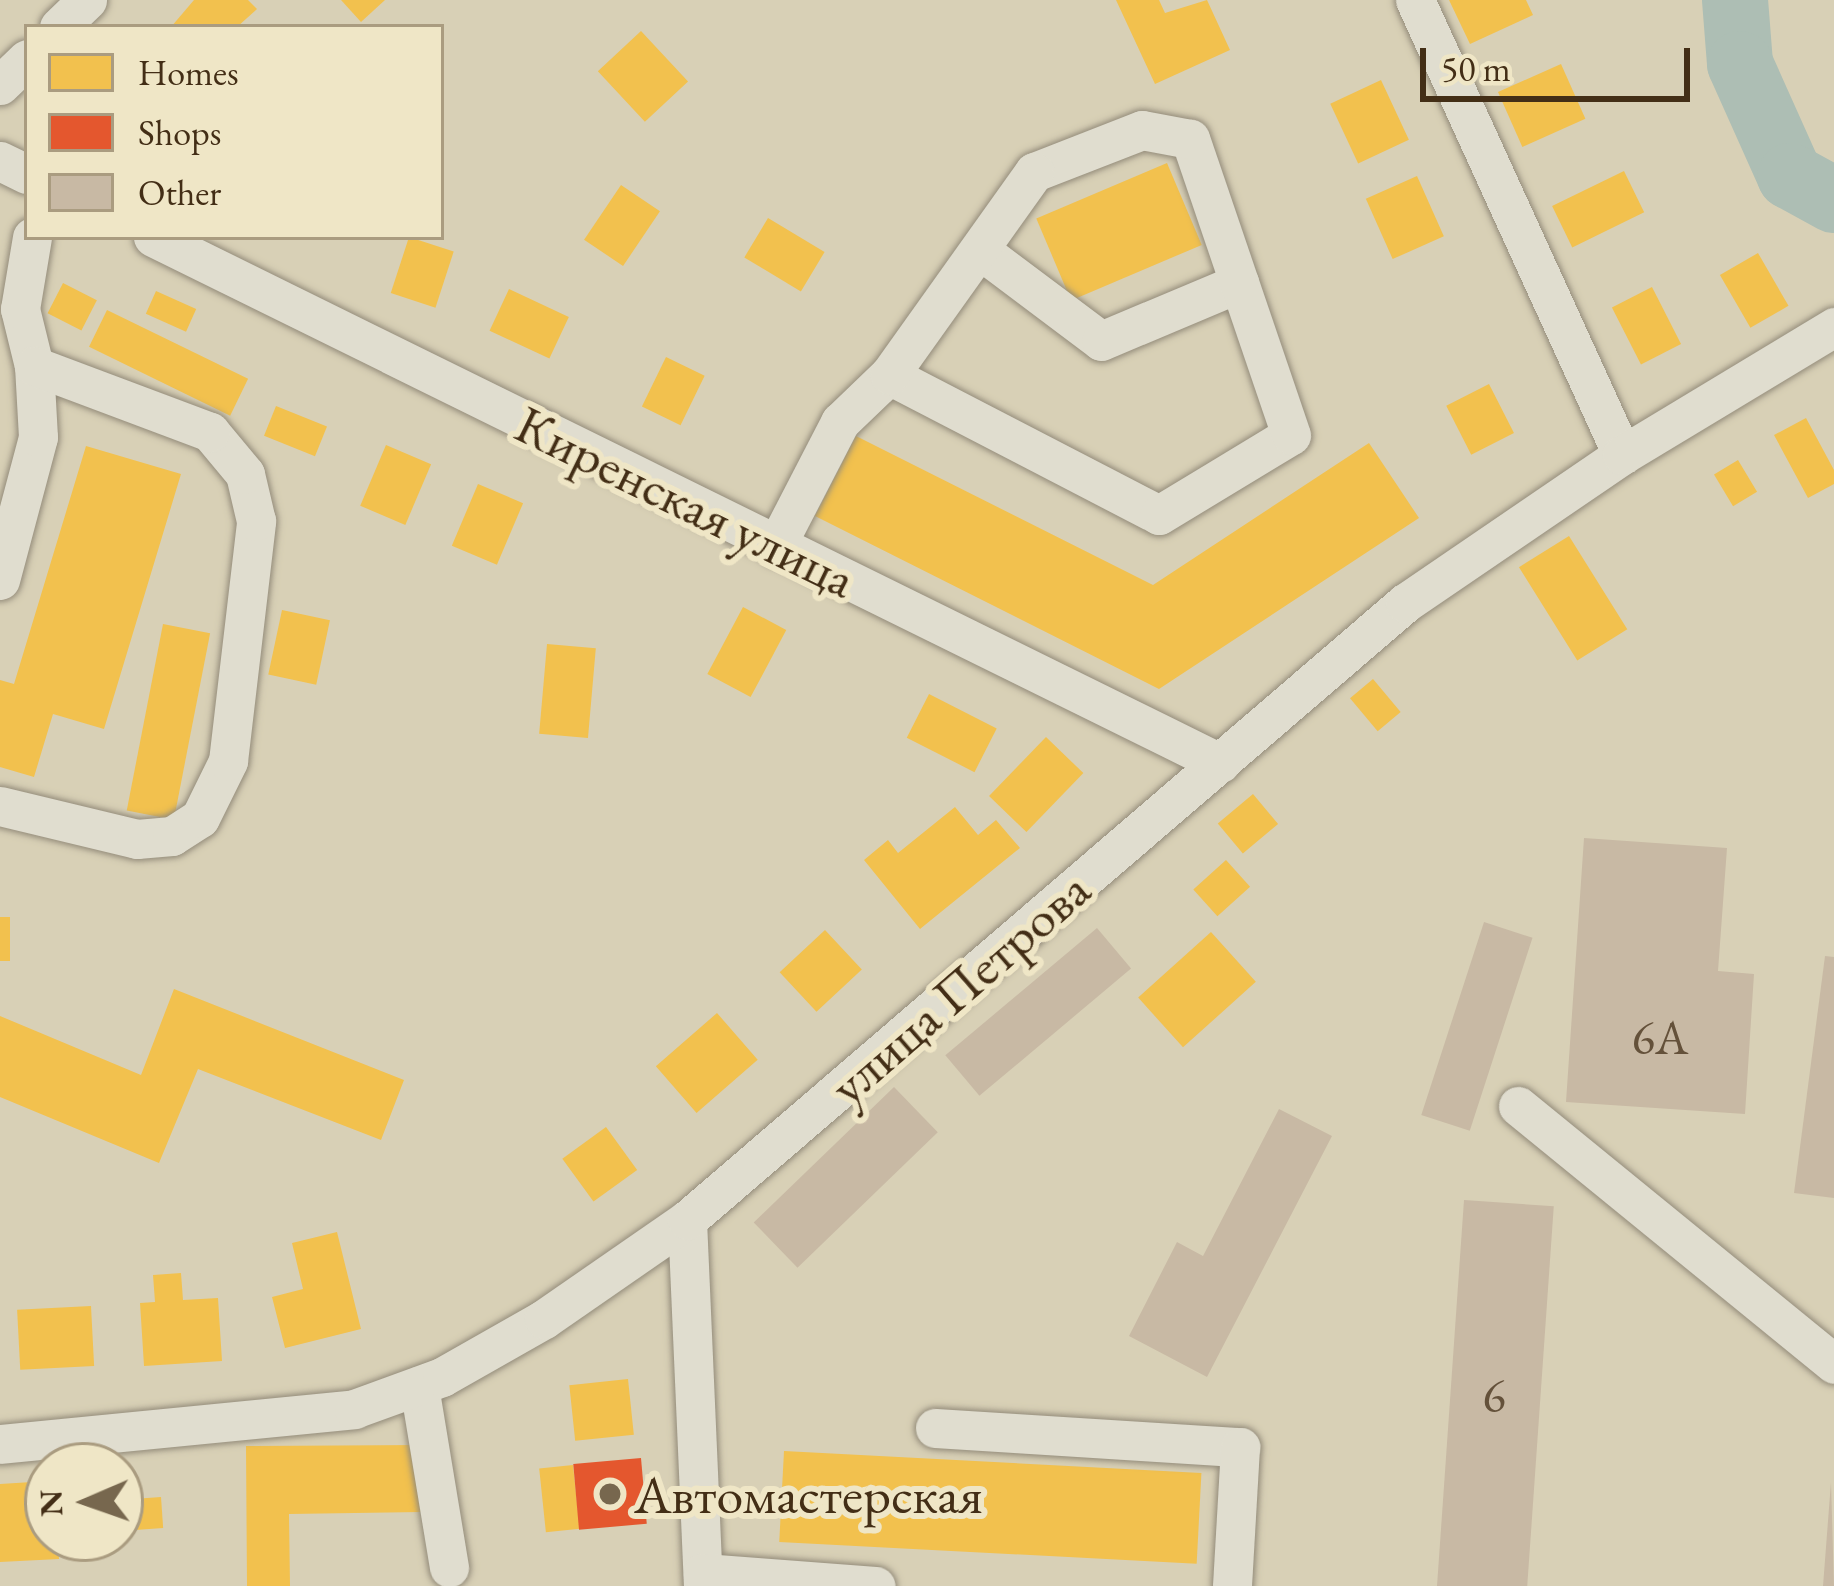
<!DOCTYPE html>
<meta charset="utf-8">
<style>
body{margin:0}
#map{position:relative;width:1834px;height:1586px;overflow:hidden;background:#d8d0b6;font-family:"EB Garamond",serif}
div>[style]{position:absolute}
[style*='--x']{left:calc(var(--x)*1px);top:calc(var(--y)*1px);width:calc(var(--w)*1px);rotate:calc(var(--a)*1deg)}
.homes>*{inset:0;background:#f2c14e;transform-origin:0 0}
.shops>*{inset:0;background:#e4572e;transform-origin:0 0}
.river>*{height:66px;margin:-33px;padding:0 33px;transform-origin:33px;border-radius:33px;background:#adbeb4}
.building>*{inset:0;background:#c8b9a4;transform-origin:0 0}
.roads{filter:drop-shadow(0 0 3px #948c7b) drop-shadow(0 0 3px #948c7b)}
.minor>*{height:39px;margin:-19.5px;padding:0 19.5px;transform-origin:19.5px;border-radius:19.5px;background:#e0ddcf}
.dots>*{width:33px;height:33px;translate:-50% -50%;box-sizing:border-box;border:6px solid #efe6c6;border-radius:50%}
span{translate:-50% -50%;white-space:nowrap;text-align:center;line-height:1.15;-webkit-text-stroke:12px #efe6c6;paint-order:stroke}
.number-label{font-size:48px;color:#64513a}
.number-label span{-webkit-text-stroke-width:0}
.street-label{font-size:54px;color:#432e16}
.poi-label{font-size:54px;color:#432e16}
.left{translate:0 -50%;text-align:left}
.legend{position:absolute;left:24px;top:24px;width:420px;height:216px;box-sizing:border-box;background:#efe6c6;border:3px solid #aa9c80;margin:0;padding:15px 21px;list-style:none;font-size:36px;color:#432e16}
.legend li{display:flex;align-items:center;gap:24px;height:60px}
.legend b{width:60px;border:3px solid #aa9c80}
.north{position:absolute;left:24px;top:1442px;width:120px;height:120px;box-sizing:border-box;background:#efe6c6;border:3px solid #aa9c80;border-radius:50%;rotate:268deg;font-size:33px;font-weight:700;line-height:48px;text-align:center;color:#432e16}
.north::after{content:'';display:block;margin:auto;width:42px;height:54px;background:#77674e;clip-path:polygon(50% 0,100% 100%,50% 72%,0 100%)}
.scale{position:absolute;left:1420px;top:48px;width:270px;height:54px;box-sizing:border-box;border:6px solid #432e16;border-top:0;padding-left:15px;font-size:36px;line-height:42px;white-space:nowrap;color:#432e16;-webkit-text-stroke:9px #efe6c6;paint-order:stroke}
</style>
<div id="map">
<div class="homes">
<div style="clip-path:polygon(194px 0,248px 0,257px 9px,237px 27px,171px 27px)"></div>
<div style="clip-path:polygon(341px 0,385px 0,361px 22px)"></div>
<div style="clip-path:polygon(1116px 0,1159px 0,1165px 13px,1207px 0,1230px 50px,1155px 84px)"></div>
<div style="clip-path:polygon(1449px 0,1526px 0,1533px 15px,1470px 44px)"></div>
<div style="left:641px;top:31px;width:69px;height:59px;rotate:47deg"></div>
<div style="left:1561px;top:64px;width:60px;height:69px;rotate:66deg"></div>
<div style="left:1381px;top:80px;width:66px;height:56px;rotate:65deg"></div>
<div style="left:1167px;top:163px;width:89px;height:142px;rotate:67deg"></div>
<div style="left:1624px;top:171px;width:46px;height:80px;rotate:64deg"></div>
<div style="left:1417px;top:176px;width:66px;height:56px;rotate:66deg"></div>
<div style="left:621px;top:185px;width:47px;height:66px;rotate:34deg"></div>
<div style="left:768px;top:218px;width:66px;height:46px;rotate:31deg"></div>
<div style="left:409px;top:237px;width:47px;height:59px;rotate:18deg"></div>
<div style="left:1758px;top:253px;width:61px;height:44px;rotate:60deg"></div>
<div style="left:63px;top:283px;width:38px;height:34px;rotate:27deg"></div>
<div style="left:1652px;top:287px;width:64px;height:45px;rotate:63deg"></div>
<div style="left:509px;top:289px;width:66px;height:46px;rotate:25deg"></div>
<div style="left:156px;top:291px;width:44px;height:25px;rotate:24deg"></div>
<div style="left:107px;top:310px;width:157px;height:41px;rotate:26deg"></div>
<div style="left:666px;top:357px;width:43px;height:55px;rotate:26deg"></div>
<div style="left:1489px;top:384px;width:55px;height:48px;rotate:63deg"></div>
<div style="left:276px;top:406px;width:55px;height:32px;rotate:22deg"></div>
<div style="clip-path:polygon(1806px 418px,1834px 470px,1834px 484px,1808px 498px,1774px 435px)"></div>
<div style="clip-path:polygon(856px 436px,1153px 585px,1369px 443px,1419px 518px,1159px 689px,815px 516px)"></div>
<div style="left:386px;top:445px;width:49px;height:66px;rotate:23deg"></div>
<div style="clip-path:polygon(86px 446px,181px 474px,104px 729px,53px 714px,34px 777px,0 767px,0 680px,14px 684px)"></div>
<div style="left:1738px;top:460px;width:37px;height:28px;rotate:59deg"></div>
<div style="left:478px;top:484px;width:49px;height:67px;rotate:23deg"></div>
<div style="left:1569px;top:536px;width:110px;height:59px;rotate:58deg"></div>
<div style="left:743px;top:607px;width:49px;height:76px;rotate:28deg"></div>
<div style="left:282px;top:610px;width:49px;height:66px;rotate:12deg"></div>
<div style="left:163px;top:624px;width:48px;height:190px;rotate:11deg"></div>
<div style="left:547px;top:644px;width:49px;height:90px;rotate:5deg"></div>
<div style="left:1373px;top:679px;width:43px;height:30px;rotate:50deg"></div>
<div style="left:929px;top:694px;width:76px;height:49px;rotate:27deg"></div>
<div style="left:1046px;top:737px;width:52px;height:82px;rotate:44deg"></div>
<div style="left:1253px;top:794px;width:39px;height:46px;rotate:50deg"></div>
<div style="clip-path:polygon(955px 807px,978px 835px,996px 820px,1020px 848px,920px 929px,864px 860px,888px 840px,898px 853px)"></div>
<div style="left:1226px;top:860px;width:36px;height:44px;rotate:48deg"></div>
<div style="left:0;top:917px;width:10px;height:44px"></div>
<div style="left:825px;top:930px;width:54px;height:62px;rotate:47deg"></div>
<div style="left:1211px;top:932px;width:67px;height:98px;rotate:48deg"></div>
<div style="clip-path:polygon(174px 989px,404px 1080px,381px 1140px,198px 1069px,159px 1163px,0 1097px,0 1016px,141px 1075px)"></div>
<div style="left:717px;top:1013px;width:62px;height:81px;rotate:49deg"></div>
<div style="left:606px;top:1127px;width:53px;height:54px;rotate:54deg"></div>
<div style="clip-path:polygon(337px 1232px,361px 1329px,285px 1348px,272px 1297px,303px 1289px,292px 1243px)"></div>
<div style="clip-path:polygon(181px 1273px,183px 1300px,218px 1298px,222px 1361px,144px 1366px,140px 1303px,155px 1302px,153px 1275px)"></div>
<div style="left:91px;top:1306px;width:60px;height:74px;rotate:87deg"></div>
<div style="left:628px;top:1379px;width:56px;height:59px;rotate:84deg"></div>
<div style="clip-path:polygon(421px 1445px,421px 1512px,289px 1514px,290px 1586px,247px 1586px,246px 1446px)"></div>
<div style="left:784px;top:1451px;width:418px;height:91px;rotate:3deg"></div>
<div style="left:573px;top:1465px;width:64px;height:34px;rotate:84deg"></div>
<div style="clip-path:polygon(48px 1481px,48px 1538px,58px 1538px,59px 1559px,0 1562px,0 1484px)"></div>
<div style="left:161px;top:1497px;width:31px;height:28px;rotate:86deg"></div>
</div>
<div class="shops">
<div style="left:641px;top:1458px;width:66px;height:68px;rotate:85deg"></div>
</div>
<div class="river">
<div style="--x:1735;--y:0;--w:64;--a:85.5"></div>
<div style="--x:1740;--y:64;--w:123;--a:65.9"></div>
<div style="--x:1790;--y:176;--w:50;--a:28.6"></div>
</div>
<div class="building">
<div style="clip-path:polygon(1584px 838px,1727px 848px,1718px 971px,1754px 974px,1745px 1114px,1566px 1102px)"></div>
<div style="left:1484px;top:922px;width:51px;height:203px;rotate:18deg"></div>
<div style="left:1097px;top:928px;width:53px;height:198px;rotate:50deg"></div>
<div style="clip-path:polygon(1825px 956px,1834px 957px,1834px 1198px,1794px 1193px)"></div>
<div style="left:894px;top:1087px;width:63px;height:195px;rotate:46deg"></div>
<div style="clip-path:polygon(1279px 1109px,1332px 1136px,1207px 1377px,1129px 1336px,1177px 1242px,1203px 1256px)"></div>
<div style="left:1464px;top:1200px;width:90px;height:387px;rotate:4deg"></div>
<div style="clip-path:polygon(1831px 1482px,1834px 1586px,1823px 1586px)"></div>
</div>
<div class="roads">
<div class="minor">
<div style="--x:1415;--y:0;--w:500;--a:65.5"></div>
<div style="--x:59;--y:27;--w:39;--a:-44"></div>
<div style="--x:0;--y:85;--w:37;--a:-44"></div>
<div style="--x:0;--y:161;--w:30;--a:26"></div>
<div style="--x:153;--y:237;--w:1190;--a:26.24"></div>
<div style="--x:980;--y:250;--w:151;--a:36.9"></div>
<div style="--x:1101;--y:341;--w:150;--a:-22.8"></div>
<div style="--x:776;--y:546;--w:140;--a:-62.7"></div>
<div style="--x:840;--y:422;--w:68;--a:-43.8"></div>
<div style="--x:889;--y:375;--w:304;--a:27.4"></div>
<div style="--x:1159;--y:515;--w:154;--a:-31.2"></div>
<div style="--x:1291;--y:435;--w:313;--a:-108.8"></div>
<div style="--x:1190;--y:139;--w:49;--a:-169.4"></div>
<div style="--x:1142;--y:130;--w:116;--a:158.7"></div>
<div style="--x:1034;--y:172;--w:249;--a:125.5"></div>
<div style="--x:0;--y:580;--w:148;--a:-75.1"></div>
<div style="--x:38;--y:437;--w:71;--a:-93.2"></div>
<div style="--x:34;--y:366;--w:59;--a:-103.8"></div>
<div style="--x:20;--y:309;--w:73;--a:-80.5"></div>
<div style="--x:0;--y:806;--w:141;--a:13.5"></div>
<div style="--x:137;--y:839;--w:35;--a:-5"></div>
<div style="--x:172;--y:836;--w:33;--a:-33"></div>
<div style="--x:200;--y:818;--w:64;--a:-63.8"></div>
<div style="--x:228;--y:761;--w:242;--a:-83.3"></div>
<div style="--x:256;--y:521;--w:48;--a:-103.2"></div>
<div style="--x:245;--y:474;--w:55;--a:-129.8"></div>
<div style="--x:210;--y:432;--w:188;--a:-159.4"></div>
<div style="--x:1518;--y:1106;--w:408;--a:39.2"></div>
<div style="--x:687;--y:1220;--w:366;--a:87.5"></div>
<div style="--x:419;--y:1386;--w:184;--a:80.6"></div>
<div style="--x:935;--y:1428;--w:306;--a:3.6"></div>
<div style="--x:1240;--y:1447;--w:139;--a:93.3"></div>
<div style="--x:0;--y:1444;--w:356;--a:-5.6"></div>
<div style="--x:354;--y:1409;--w:94;--a:-20"></div>
<div style="--x:442;--y:1377;--w:117;--a:-29.6"></div>
<div style="--x:544;--y:1319;--w:174;--a:-34.7"></div>
<div style="--x:687;--y:1220;--w:947;--a:-40.67"></div>
<div style="--x:1405;--y:603;--w:263;--a:-34.3"></div>
<div style="--x:1622;--y:455;--w:248;--a:-31.1"></div>
<div style="--x:703;--y:1573;--w:173;--a:4.3"></div>
</div>
</div>
<div class="dots">
<div style="left:610px;top:1494px;background:#77674e"></div>
</div>
<div class="number-label">
<span style="left:1660px;top:1038px">6А</span>
<span style="left:1494px;top:1396px">6</span>
</div>
<div class="street-label">
<span style="left:686px;top:501px;rotate:26deg">Киренская улица</span>
<span style="left:959px;top:987px;rotate:-41deg">улица Петрова</span>
</div>
<div class="poi-label">
<span class="left" style="left:634px;top:1494px">Автомастерская</span>
</div>
<ul class="legend">
<li><b style="height:33px;background:#f2c14e"></b>Homes</li>
<li><b style="height:33px;background:#e4572e"></b>Shops</li>
<li><b style="height:33px;background:#c8b9a4"></b>Other</li>
</ul>
<div class="north">N</div>
<div class="scale">50 m</div>
</div>
